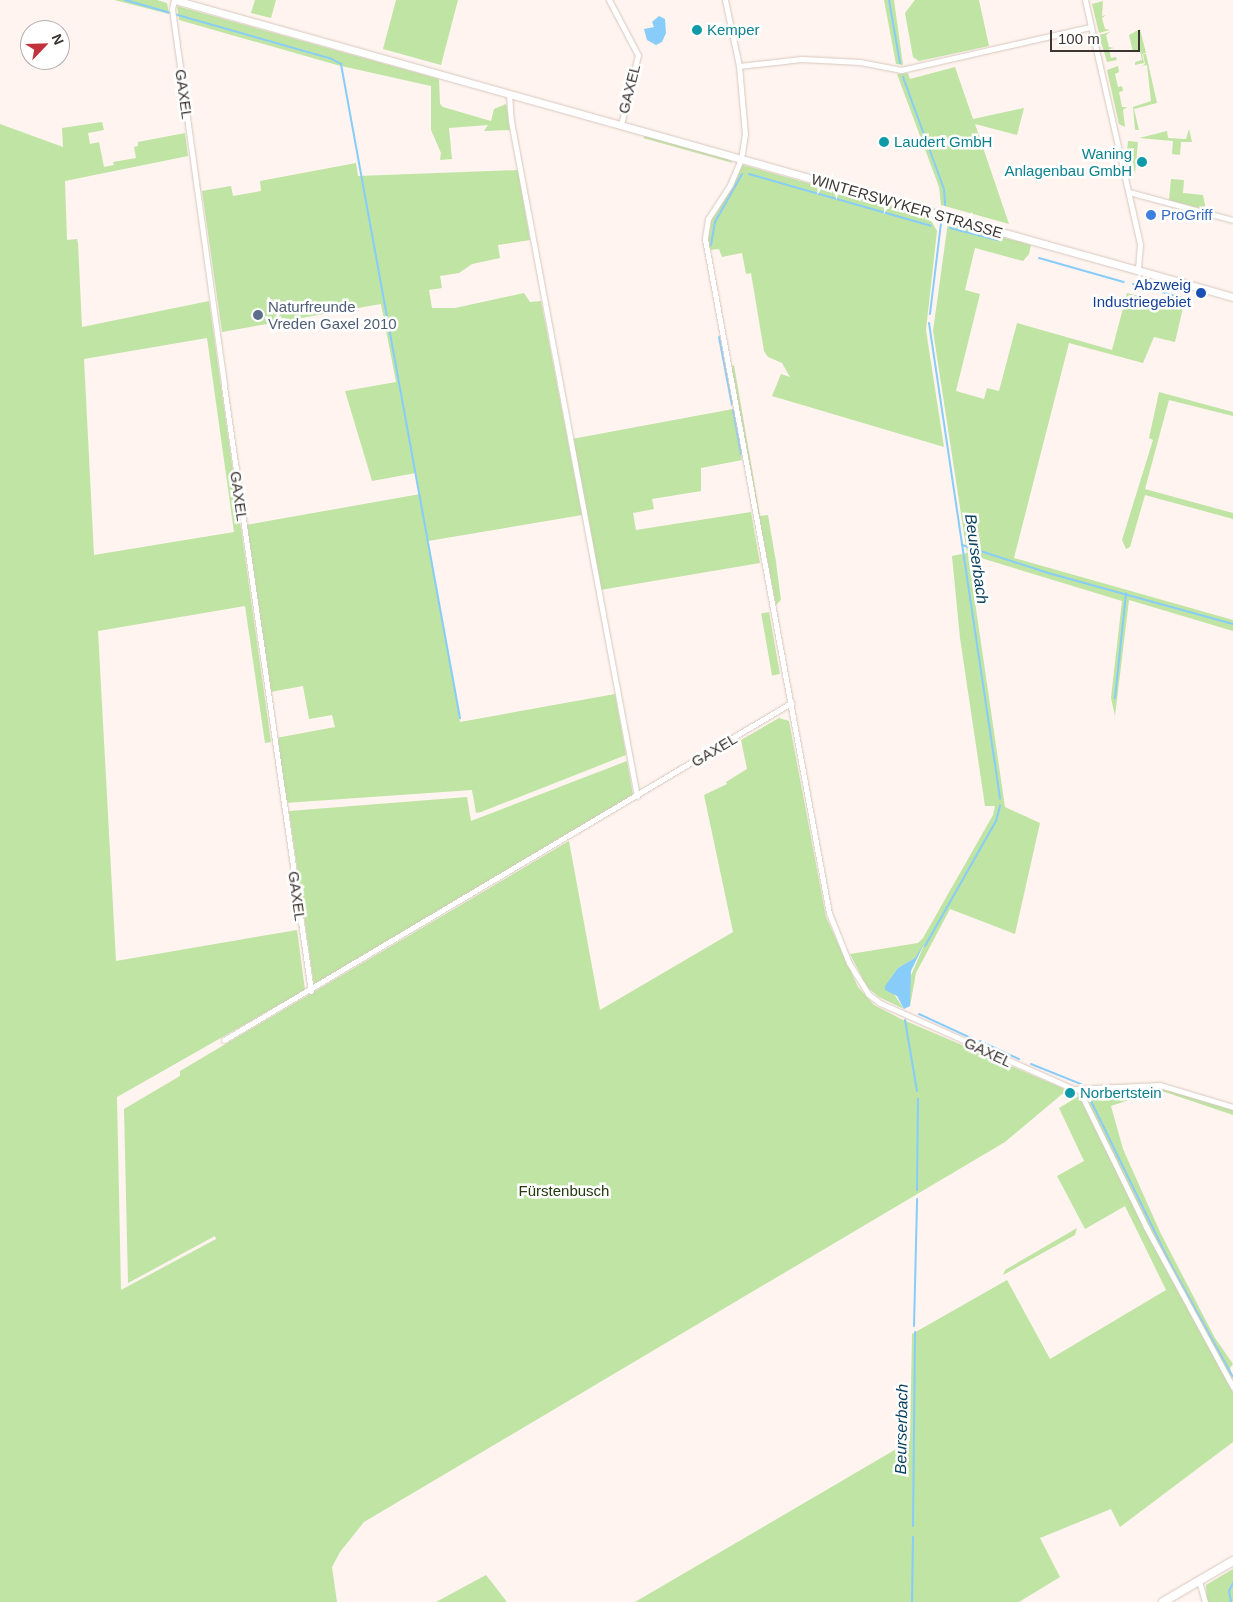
<!DOCTYPE html>
<meta charset="utf-8">
<style>
body{margin:0}
#map{position:relative;width:1233px;height:1602px;overflow:hidden;background:#fff4ef;font-family:Arial,sans-serif}
div>[style]{position:absolute}
[style*='--x']{left:calc(var(--x)*1px);top:calc(var(--y)*1px);width:calc(var(--w)*1px);rotate:calc(var(--a)*1deg)}
.green>*{inset:0;background:#bfe4a3;transform-origin:0 0}
.water>*{inset:0;background:#88ccfa}
.stream>*{height:2px;margin:-1px;padding:0 1px;transform-origin:1px;border-radius:1px;background:#88ccfa}
.roads{filter:drop-shadow(0 0 1px #d7c7bf) drop-shadow(0 0 1px #d7c7bf)}
.street>*{height:5px;margin:-2.5px;padding:0 2.5px;transform-origin:2.5px;border-radius:2.5px;background:#fff}
.secondary>*{height:7px;margin:-3.5px;padding:0 3.5px;transform-origin:3.5px;border-radius:3.5px;background:#fff}
.primary>*{height:8px;margin:-4px;padding:0 4px;transform-origin:4px;border-radius:4px;background:#fff}
.dots>*{width:14px;height:14px;translate:-50% -50%;box-sizing:border-box;border:2px solid #fff;border-radius:50%}
span{translate:-50% -50%;white-space:nowrap;text-align:center;line-height:1.15;-webkit-text-stroke:5px #fff;paint-order:stroke}
.culture-label{font-size:15px;color:#0d838f}
.left{translate:0 -50%;text-align:left}
.right{translate:-100% -50%;text-align:right}
.street-label{font-size:15px;color:#3c3532}
.shop-label{font-size:15px;color:#366cbe}
.transit-label{font-size:15px;color:#164399}
.service-label{font-size:15px;color:#4e5e75}
.park-label{font-size:15px;color:#233a0d}
.water-label{font-size:16px;color:#063e5d;font-style:italic}
.north{position:absolute;left:20px;top:20px;width:50px;height:50px;box-sizing:border-box;background:#fff;border:1px solid #b1aead;border-radius:50%;rotate:66deg;font-size:14px;font-weight:700;line-height:20px;text-align:center;color:#3c3532}
.north::after{content:'';display:block;margin:auto;width:18px;height:22px;background:#c2323d;clip-path:polygon(50% 0,100% 100%,50% 72%,0 100%)}
.scale{position:absolute;left:1050px;top:30px;width:90px;height:22px;box-sizing:border-box;border:2px solid #3c3532;border-top:0;padding-left:6px;font-size:15px;line-height:18px;white-space:nowrap;color:#3c3532;-webkit-text-stroke:4px #fff;paint-order:stroke}
</style>
<div id="map">
<div class="green">
<div style="clip-path:polygon(114px 0,157px 0,167px 3px,169px 14px)"></div>
<div style="clip-path:polygon(255px 0,276px 0,271px 18px,251px 13px)"></div>
<div style="clip-path:polygon(396px 0,458px 0,441px 65px,383px 49px)"></div>
<div style="clip-path:polygon(884px 0,894px 0,903px 65px,896px 64px)"></div>
<div style="clip-path:polygon(915px 0,979px 0,989px 46px,919px 61px,913px 57px,905px 13px)"></div>
<div style="clip-path:polygon(1103px 1px,1102px 16px,1106px 15px,1102px 18px,1105px 29px,1110px 30px,1099px 33px,1092px 4px)"></div>
<div style="clip-path:polygon(177px 6px,439px 79px,440px 104px,443px 107px,491px 121px,494px 109px,506px 104px,511px 130px,484px 131px,488px 125px,449px 128px,452px 159px,440px 160px,441px 153px,431px 130px,431px 86px,337px 65px,179px 20px)"></div>
<div style="clip-path:polygon(1140px 29px,1146px 53px,1142px 54px,1144px 63px,1135px 65px,1135px 62px,1142px 60px,1140px 51px,1133px 52px,1129px 35px)"></div>
<div style="clip-path:polygon(1110px 32px,1106px 35px,1109px 47px,1114px 48px,1109px 49px,1111px 58px,1116px 57px,1117px 60px,1107px 62px,1099px 35px)"></div>
<div style="clip-path:polygon(1143px 54px,1146px 54px,1157px 103px,1134px 109px,1139px 130px,1135px 130px,1133px 107px,1151px 101px,1147px 65px,1142px 66px,1145px 64px)"></div>
<div style="clip-path:polygon(1118px 66px,1119px 72px,1115px 74px,1118px 87px,1122px 86px,1123px 91px,1119px 92px,1122px 107px,1127px 107px,1123px 110px,1125px 127px,1129px 129px,1119px 124px,1107px 70px)"></div>
<div style="clip-path:polygon(955px 67px,973px 119px,1024px 108px,1017px 135px,975px 124px,1009px 224px,941px 205px,939px 187px,897px 74px,908px 73px,910px 79px)"></div>
<div style="clip-path:polygon(evenodd,102px 122px,104px 130px,88px 133px,90px 144px,99px 142px,104px 167px,114px 165px,113px 162px,136px 158px,134px 147px,138px 146px,138px 142px,185px 133px,188px 156px,65px 181px,67px 240px,77px 239px,78px 243px,82px 327px,209px 301px,271px 742px,265px 743px,245px 606px,98px 631px,116px 961px,297px 930px,305px 990px,117px 1097px,121px 1290px,216px 1239px,215px 1236px,128px 1283px,124px 1109px,180px 1076px,180px 1071px,569px 841px,600px 1010px,733px 932px,704px 795px,727px 784px,726px 782px,747px 769px,741px 740px,779px 718px,789px 721px,826px 917px,858px 987px,874px 1005px,901px 1019px,1067px 1090px,1005px 1142px,364px 1522px,340px 1552px,332px 1567px,337px 1602px,0 1602px,0 124px,63px 147px,62px 128px,102px 122px,207px 338px,234px 532px,94px 555px,84px 359px,207px 338px)"></div>
<div style="clip-path:polygon(1189px 129px,1192px 142px,1181px 142px,1180px 155px,1172px 154px,1173px 141px,1139px 138px,1167px 131px,1168px 138px,1186px 139px)"></div>
<div style="clip-path:polygon(646px 135px,727px 158px,733px 163px,643px 138px)"></div>
<div style="clip-path:polygon(1128px 141px,1138px 142px,1135px 174px,1131px 151px,1127px 151px)"></div>
<div style="clip-path:polygon(356px 163px,358px 176px,518px 170px,530px 240px,498px 245px,500px 258px,472px 264px,459px 273px,440px 276px,442px 288px,429px 290px,432px 308px,455px 308px,524px 293px,530px 302px,541px 301px,582px 515px,428px 541px,460px 722px,615px 694px,626px 755px,481px 812px,476px 813px,472px 790px,285px 803px,276px 738px,335px 727px,332px 715px,309px 719px,303px 686px,270px 692px,246px 525px,420px 494px,416px 473px,372px 481px,345px 391px,396px 382px,381px 304px,222px 332px,202px 191px,231px 186px,233px 196px,261px 191px,260px 181px)"></div>
<div style="clip-path:polygon(743px 165px,929px 217px,937px 231px,926px 330px,944px 447px,772px 396px,781px 374px,790px 377px,782px 363px,768px 357px,764px 351px,751px 273px,746px 274px,742px 253px,722px 257px,719px 249px,709px 250px,707px 238px,711px 218px)"></div>
<div style="clip-path:polygon(1171px 179px,1184px 180px,1183px 193px,1203px 195px,1206px 210px,1169px 200px)"></div>
<div style="clip-path:polygon(948px 222px,1031px 245px,1029px 254px,1023px 261px,975px 248px,965px 290px,980px 294px,956px 391px,984px 399px,987px 388px,999px 391px,1017px 323px,1112px 350px,1127px 293px,1183px 308px,1175px 342px,1154px 337px,1143px 363px,1069px 343px,1014px 558px,1233px 620px,1233px 631px,1129px 600px,1115px 716px,1111px 698px,1122px 601px,968px 554px,1005px 807px,1040px 823px,1015px 934px,950px 909px,916px 973px,910px 1006px,909px 980px,924px 945px,915px 958px,898px 968px,887px 984px,904px 1009px,879px 997px,867px 987px,850px 954px,918px 943px,923px 938px,993px 815px,995px 806px,985px 806px,960px 638px,952px 556px,967px 553px,933px 331px)"></div>
<div style="clip-path:polygon(734px 365px,760px 516px,768px 515px,776px 562px,781px 600px,776px 605px,730px 368px)"></div>
<div style="clip-path:polygon(1159px 392px,1233px 412px,1233px 416px,1169px 400px,1145px 489px,1233px 513px,1233px 519px,1145px 495px,1130px 547px,1126px 549px,1122px 540px,1153px 440px,1149px 438px)"></div>
<div style="clip-path:polygon(733px 409px,742px 460px,701px 468px,701px 491px,652px 499px,654px 509px,633px 513px,636px 530px,751px 512px,760px 563px,600px 590px,572px 439px)"></div>
<div style="left:769px;top:612px;width:63px;height:8px;rotate:80deg"></div>
<div style="clip-path:polygon(627px 761px,633px 795px,314px 985px,289px 811px,467px 797px,471px 821px)"></div>
<div style="clip-path:polygon(1166px 1088px,1233px 1109px,1233px 1115px,1159px 1090px,1111px 1106px,1123px 1149px,1161px 1234px,1215px 1338px,1233px 1364px,1230px 1368px,1233px 1385px,1149px 1229px,1085px 1097px,1088px 1093px,1097px 1091px)"></div>
<div style="clip-path:polygon(1079px 1096px,1148px 1236px,1233px 1392px,1233px 1442px,1120px 1527px,1111px 1509px,1040px 1538px,1060px 1577px,1019px 1602px,635px 1602px,910px 1441px,912px 1334px,1007px 1280px,1050px 1359px,1166px 1290px,1125px 1206px,1085px 1229px,1057px 1176px,1084px 1161px,1059px 1108px)"></div>
<div style="clip-path:polygon(1077px 1228px,1075px 1235px,1003px 1275px,1005px 1270px)"></div>
<div style="clip-path:polygon(1233px 1569px,1233px 1602px,1207px 1602px,1206px 1585px)"></div>
<div style="clip-path:polygon(486px 1575px,507px 1602px,436px 1602px)"></div>
</div>
<div class="water">
<div style="clip-path:polygon(659px 16px,665px 19px,666px 33px,662px 42px,656px 45px,647px 40px,644px 29px,654px 27px,652px 22px)"></div>
<div style="clip-path:polygon(924px 944px,911px 971px,910px 1006px,904px 1009px,897px 996px,885px 990px,885px 986px,898px 968px,915px 958px)"></div>
</div>
<div class="stream">
<div style="--x:125;--y:0;--w:215;--a:15.9"></div>
<div style="--x:332;--y:59;--w:10;--a:29"></div>
<div style="--x:341;--y:64;--w:665;--a:79.69"></div>
<div style="--x:889;--y:0;--w:64;--a:80.1"></div>
<div style="--x:903;--y:77;--w:119;--a:69.9"></div>
<div style="--x:944;--y:189;--w:16;--a:86"></div>
<div style="--x:749;--y:174;--w:189;--a:15.9"></div>
<div style="--x:950;--y:228;--w:49;--a:14.3"></div>
<div style="--x:711;--y:245;--w:23;--a:-80"></div>
<div style="--x:715;--y:222;--w:55;--a:-60.6"></div>
<div style="--x:1039;--y:258;--w:88;--a:15.8"></div>
<div style="--x:1133;--y:284;--w:49;--a:15.5"></div>
<div style="--x:930;--y:314;--w:92;--a:-83.1"></div>
<div style="--x:929;--y:323;--w:481;--a:81.5"></div>
<div style="--x:719;--y:337;--w:69;--a:79.2"></div>
<div style="--x:733;--y:410;--w:45;--a:79.7"></div>
<div style="--x:962;--y:545;--w:90;--a:18"></div>
<div style="--x:1048;--y:573;--w:192;--a:15.4"></div>
<div style="--x:1115;--y:698;--w:105;--a:-84"></div>
<div style="--x:925;--y:946;--w:144;--a:-60.4"></div>
<div style="--x:996;--y:821;--w:16;--a:-75"></div>
<div style="--x:919;--y:1014;--w:57;--a:24.8"></div>
<div style="--x:905;--y:1020;--w:72;--a:80.4"></div>
<div style="--x:980;--y:1041;--w:43;--a:24.8"></div>
<div style="--x:1031;--y:1064;--w:54;--a:21.8"></div>
<div style="--x:1089;--y:1097;--w:185;--a:64"></div>
<div style="--x:1170;--y:1263;--w:130;--a:61.1"></div>
<div style="--x:917;--y:1190;--w:91;--a:-89.4"></div>
<div style="--x:914;--y:1326;--w:127;--a:-88.6"></div>
<div style="--x:913;--y:1526;--w:194;--a:-89.4"></div>
<div style="--x:912;--y:1602;--w:65;--a:-89.1"></div>
<div style="--x:1231;--y:1602;--w:11;--a:-100"></div>
<div style="--x:1229;--y:1591;--w:9;--a:-63"></div>
</div>
<div class="roads">
<div class="street">
<div style="--x:174;--y:0;--w:9;--a:103"></div>
<div style="--x:172;--y:9;--w:381;--a:82.1"></div>
<div style="--x:224;--y:386;--w:611;--a:81.82"></div>
<div style="--x:609;--y:0;--w:62;--a:62.2"></div>
<div style="--x:638;--y:55;--w:72;--a:103.7"></div>
<div style="--x:725;--y:0;--w:67;--a:78"></div>
<div style="--x:739;--y:66;--w:68;--a:85"></div>
<div style="--x:745;--y:134;--w:25;--a:99"></div>
<div style="--x:741;--y:159;--w:28;--a:113"></div>
<div style="--x:730;--y:185;--w:40;--a:122.9"></div>
<div style="--x:708;--y:219;--w:20;--a:99"></div>
<div style="--x:705;--y:239;--w:685;--a:79.58"></div>
<div style="--x:829;--y:913;--w:54;--a:68.2"></div>
<div style="--x:849;--y:963;--w:36;--a:58"></div>
<div style="--x:868;--y:994;--w:15;--a:37"></div>
<div style="--x:880;--y:1003;--w:211;--a:24"></div>
<div style="--x:1073;--y:1089;--w:87;--a:-2.6"></div>
<div style="--x:1160;--y:1085;--w:76;--a:16.8"></div>
<div style="--x:1085;--y:0;--w:251;--a:77.3"></div>
<div style="--x:1140;--y:245;--w:25;--a:95"></div>
<div style="--x:739;--y:66;--w:63;--a:-6.3"></div>
<div style="--x:802;--y:59;--w:58;--a:3"></div>
<div style="--x:860;--y:62;--w:42;--a:11"></div>
<div style="--x:901;--y:70;--w:195;--a:-12.8"></div>
<div style="--x:509;--y:94;--w:27;--a:86"></div>
<div style="--x:511;--y:121;--w:687;--a:79.43"></div>
<div style="--x:1129;--y:192;--w:108;--a:15.1"></div>
<div style="--x:224;--y:1040;--w:660;--a:-30.73"></div>
<div style="--x:1079;--y:1090;--w:153;--a:63.9"></div>
<div style="--x:1146;--y:1227;--w:182;--a:61.5"></div>
<div style="--x:1199;--y:1581;--w:22;--a:74"></div>
</div>
<div class="secondary">
<div style="--x:175;--y:0;--w:1099;--a:15.68"></div>
</div>
<div class="primary">
<div style="--x:1163;--y:1602;--w:81;--a:-30.4"></div>
</div>
</div>
<div class="dots">
<div style="left:697px;top:30px;background:#0f9aa8"></div>
<div style="left:884px;top:142px;background:#0f9aa8"></div>
<div style="left:1142px;top:162px;background:#0f9aa8"></div>
<div style="left:1151px;top:215px;background:#3f7fe0"></div>
<div style="left:1201px;top:293px;background:#1a4fb4"></div>
<div style="left:258px;top:315px;background:#5c6f8a"></div>
<div style="left:1070px;top:1093px;background:#0f9aa8"></div>
</div>
<div class="culture-label">
<span class="left" style="left:707px;top:30px">Kemper</span>
<span class="left" style="left:894px;top:142px">Laudert GmbH</span>
<span class="right" style="left:1132px;top:162px">Waning<br>Anlagenbau GmbH</span>
<span class="left" style="left:1080px;top:1093px">Norbertstein</span>
</div>
<div class="street-label">
<span style="left:629px;top:89px;rotate:-76deg">GAXEL</span>
<span style="left:184px;top:94px;rotate:82deg">GAXEL</span>
<span style="left:907px;top:206px;rotate:16deg">WINTERSWYKER STRASSE</span>
<span style="left:239px;top:496px;rotate:82deg">GAXEL</span>
<span style="left:714px;top:750px;rotate:-31deg">GAXEL</span>
<span style="left:297px;top:896px;rotate:82deg">GAXEL</span>
<span style="left:988px;top:1052px;rotate:25deg">GAXEL</span>
</div>
<div class="shop-label">
<span class="left" style="left:1161px;top:215px">ProGriff</span>
</div>
<div class="transit-label">
<span class="right" style="left:1191px;top:293px">Abzweig<br>Industriegebiet</span>
</div>
<div class="service-label">
<span class="left" style="left:268px;top:315px">Naturfreunde<br>Vreden Gaxel 2010</span>
</div>
<div class="park-label">
<span style="left:564px;top:1191px">Fürstenbusch</span>
</div>
<div class="water-label">
<span style="left:976px;top:559px;rotate:82deg">Beurserbach</span>
<span style="left:902px;top:1429px;rotate:-89deg">Beurserbach</span>
</div>
<div class="north">N</div>
<div class="scale">100 m</div>
</div>
